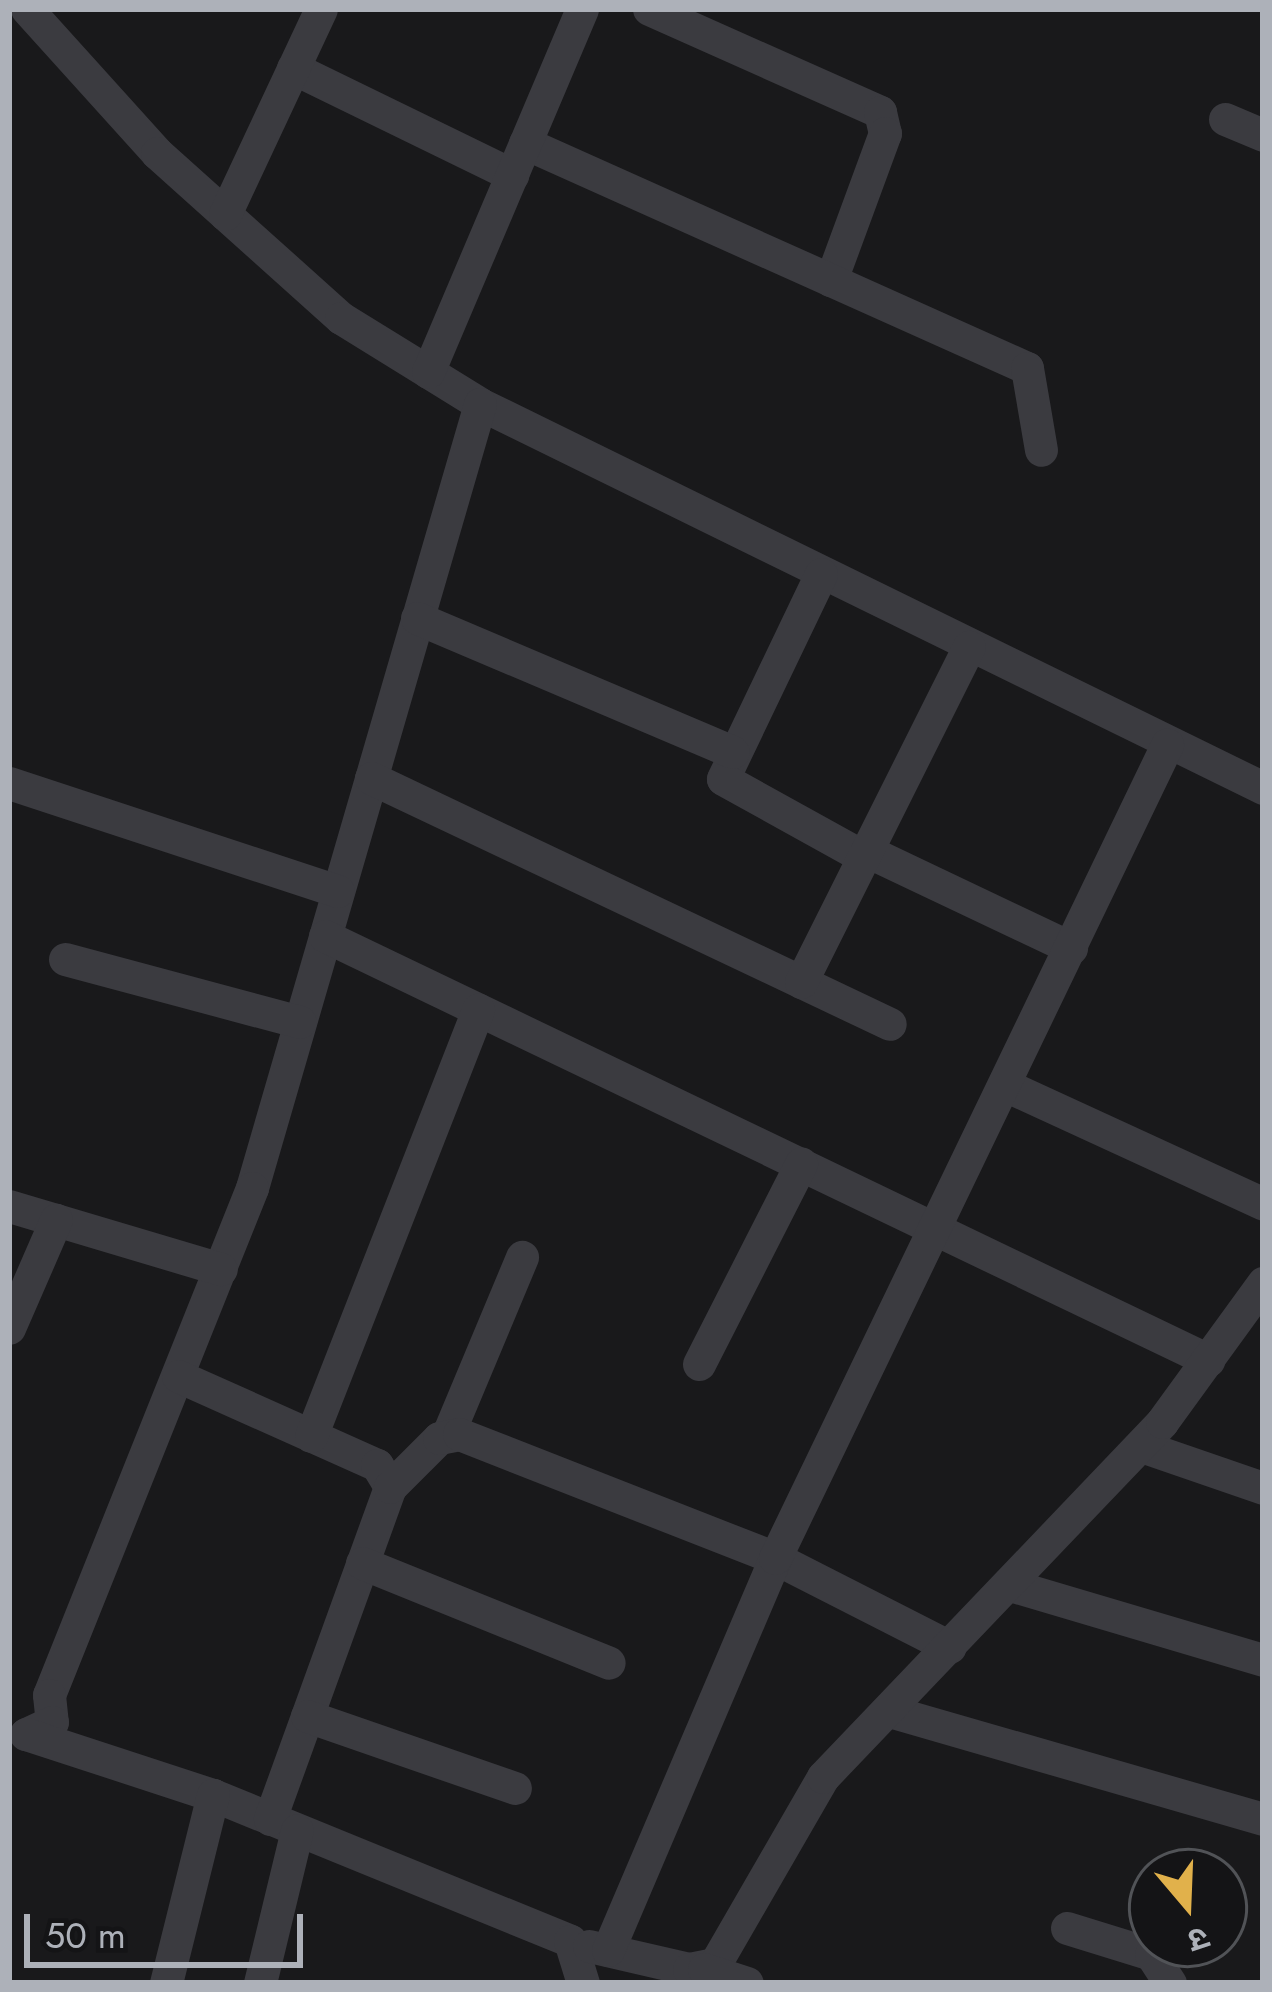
<!DOCTYPE html>
<meta charset="utf-8">
<style>
body{margin:0}
#map{position:relative;width:1272px;height:1992px;overflow:hidden;background:#19191b;font-family:Jost,"Noto Sans Devanagari",sans-serif}
div>[style]{position:absolute}
[style*='--x']{left:calc(var(--x)*1px);top:calc(var(--y)*1px);width:calc(var(--w)*1px);rotate:calc(var(--a)*1deg)}
.street>*{height:33px;margin:-16.5px;padding:0 16.5px;transform-origin:16.5px;border-radius:16.5px;background:#3b3b40}
span{translate:-50% -50%;white-space:nowrap;text-align:center;line-height:1.15;-webkit-text-stroke:10px #141416;paint-order:stroke}
.frame{position:absolute;inset:0;border:12px solid #adb1b9;pointer-events:none}
.north{position:absolute;left:1128px;top:1848px;width:120px;height:120px;box-sizing:border-box;background:#141416;border:3px solid #515357;border-radius:50%;rotate:161deg;font-size:33px;font-weight:700;line-height:48px;text-align:center;color:#adb1b9}
.north::after{content:'';display:block;margin:auto;width:42px;height:54px;background:#e1b14b;clip-path:polygon(50% 0,100% 100%,50% 72%,0 100%)}
.scale{position:absolute;left:24px;top:1914px;width:279px;height:54px;box-sizing:border-box;border:6px solid #adb1b9;border-top:0;padding-left:15px;font-size:36px;line-height:42px;white-space:nowrap;color:#adb1b9;-webkit-text-stroke:9px #141416;paint-order:stroke}
</style>
<div id="map">
<div class="street">
<div style="--x:27;--y:9;--w:194;--a:47.9"></div>
<div style="--x:157;--y:153;--w:247;--a:41.9"></div>
<div style="--x:341;--y:318;--w:163;--a:31.7"></div>
<div style="--x:480;--y:404;--w:872;--a:26.12"></div>
<div style="--x:649;--y:9;--w:253;--a:24"></div>
<div style="--x:880;--y:112;--w:22;--a:77"></div>
<div style="--x:885;--y:133;--w:157;--a:110.2"></div>
<div style="--x:293;--y:68;--w:244;--a:26"></div>
<div style="--x:1225;--y:119;--w:41;--a:22.8"></div>
<div style="--x:525;--y:143;--w:550;--a:24.14"></div>
<div style="--x:1027;--y:368;--w:83;--a:80.3"></div>
<div style="--x:225;--y:214;--w:226;--a:-64.9"></div>
<div style="--x:428;--y:372;--w:394;--a:-67"></div>
<div style="--x:480;--y:404;--w:816;--a:106.22"></div>
<div style="--x:252;--y:1188;--w:546;--a:111.82"></div>
<div style="--x:49;--y:1695;--w:27;--a:84"></div>
<div style="--x:52;--y:1722;--w:29;--a:155"></div>
<div style="--x:26;--y:1734;--w:197;--a:18.1"></div>
<div style="--x:213;--y:1795;--w:386;--a:22.2"></div>
<div style="--x:570;--y:1941;--w:44;--a:72.8"></div>
<div style="--x:821;--y:574;--w:227;--a:115.6"></div>
<div style="--x:723;--y:779;--w:161;--a:29"></div>
<div style="--x:417;--y:618;--w:343;--a:23"></div>
<div style="--x:371;--y:778;--w:574;--a:25.36"></div>
<div style="--x:9;--y:783;--w:346;--a:18.2"></div>
<div style="--x:867;--y:851;--w:226;--a:25.4"></div>
<div style="--x:325;--y:936;--w:980;--a:25.65"></div>
<div style="--x:65;--y:959;--w:243;--a:15"></div>
<div style="--x:801;--y:982;--w:375;--a:-63.4"></div>
<div style="--x:1007;--y:1086;--w:282;--a:24.7"></div>
<div style="--x:9;--y:1206;--w:221;--a:16.6"></div>
<div style="--x:9;--y:1328;--w:118;--a:-66.5"></div>
<div style="--x:699;--y:1364;--w:225;--a:-63"></div>
<div style="--x:178;--y:1376;--w:218;--a:24.1"></div>
<div style="--x:377;--y:1465;--w:26;--a:59"></div>
<div style="--x:390;--y:1487;--w:353;--a:109.9"></div>
<div style="--x:448;--y:1434;--w:192;--a:-67.3"></div>
<div style="--x:311;--y:1436;--w:458;--a:-68.6"></div>
<div style="--x:1141;--y:1446;--w:129;--a:19"></div>
<div style="--x:390;--y:1487;--w:69;--a:-45"></div>
<div style="--x:439;--y:1438;--w:20;--a:-11"></div>
<div style="--x:459;--y:1434;--w:339;--a:21.4"></div>
<div style="--x:775;--y:1558;--w:196;--a:27"></div>
<div style="--x:362;--y:1563;--w:266;--a:22"></div>
<div style="--x:1010;--y:1585;--w:264;--a:16.5"></div>
<div style="--x:889;--y:1711;--w:389;--a:16.1"></div>
<div style="--x:307;--y:1716;--w:220;--a:19.1"></div>
<div style="--x:1067;--y:1928;--w:88;--a:17.2"></div>
<div style="--x:1151;--y:1954;--w:35;--a:57"></div>
<div style="--x:589;--y:1946;--w:103;--a:13"></div>
<div style="--x:689;--y:1969;--w:26;--a:-11"></div>
<div style="--x:715;--y:1964;--w:216;--a:-60"></div>
<div style="--x:823;--y:1777;--w:491;--a:-46.3"></div>
<div style="--x:1162;--y:1422;--w:172;--a:-54"></div>
<div style="--x:608;--y:1950;--w:426;--a:-66.9"></div>
<div style="--x:775;--y:1558;--w:903;--a:-64.26"></div>
<div style="--x:704;--y:1969;--w:45;--a:18"></div>
<div style="--x:166;--y:1983;--w:194;--a:-76"></div>
<div style="--x:260;--y:1983;--w:157;--a:-76.4"></div>
</div>
<div class="frame"></div>
<div class="north">उ</div>
<div class="scale">50 m</div>
</div>
